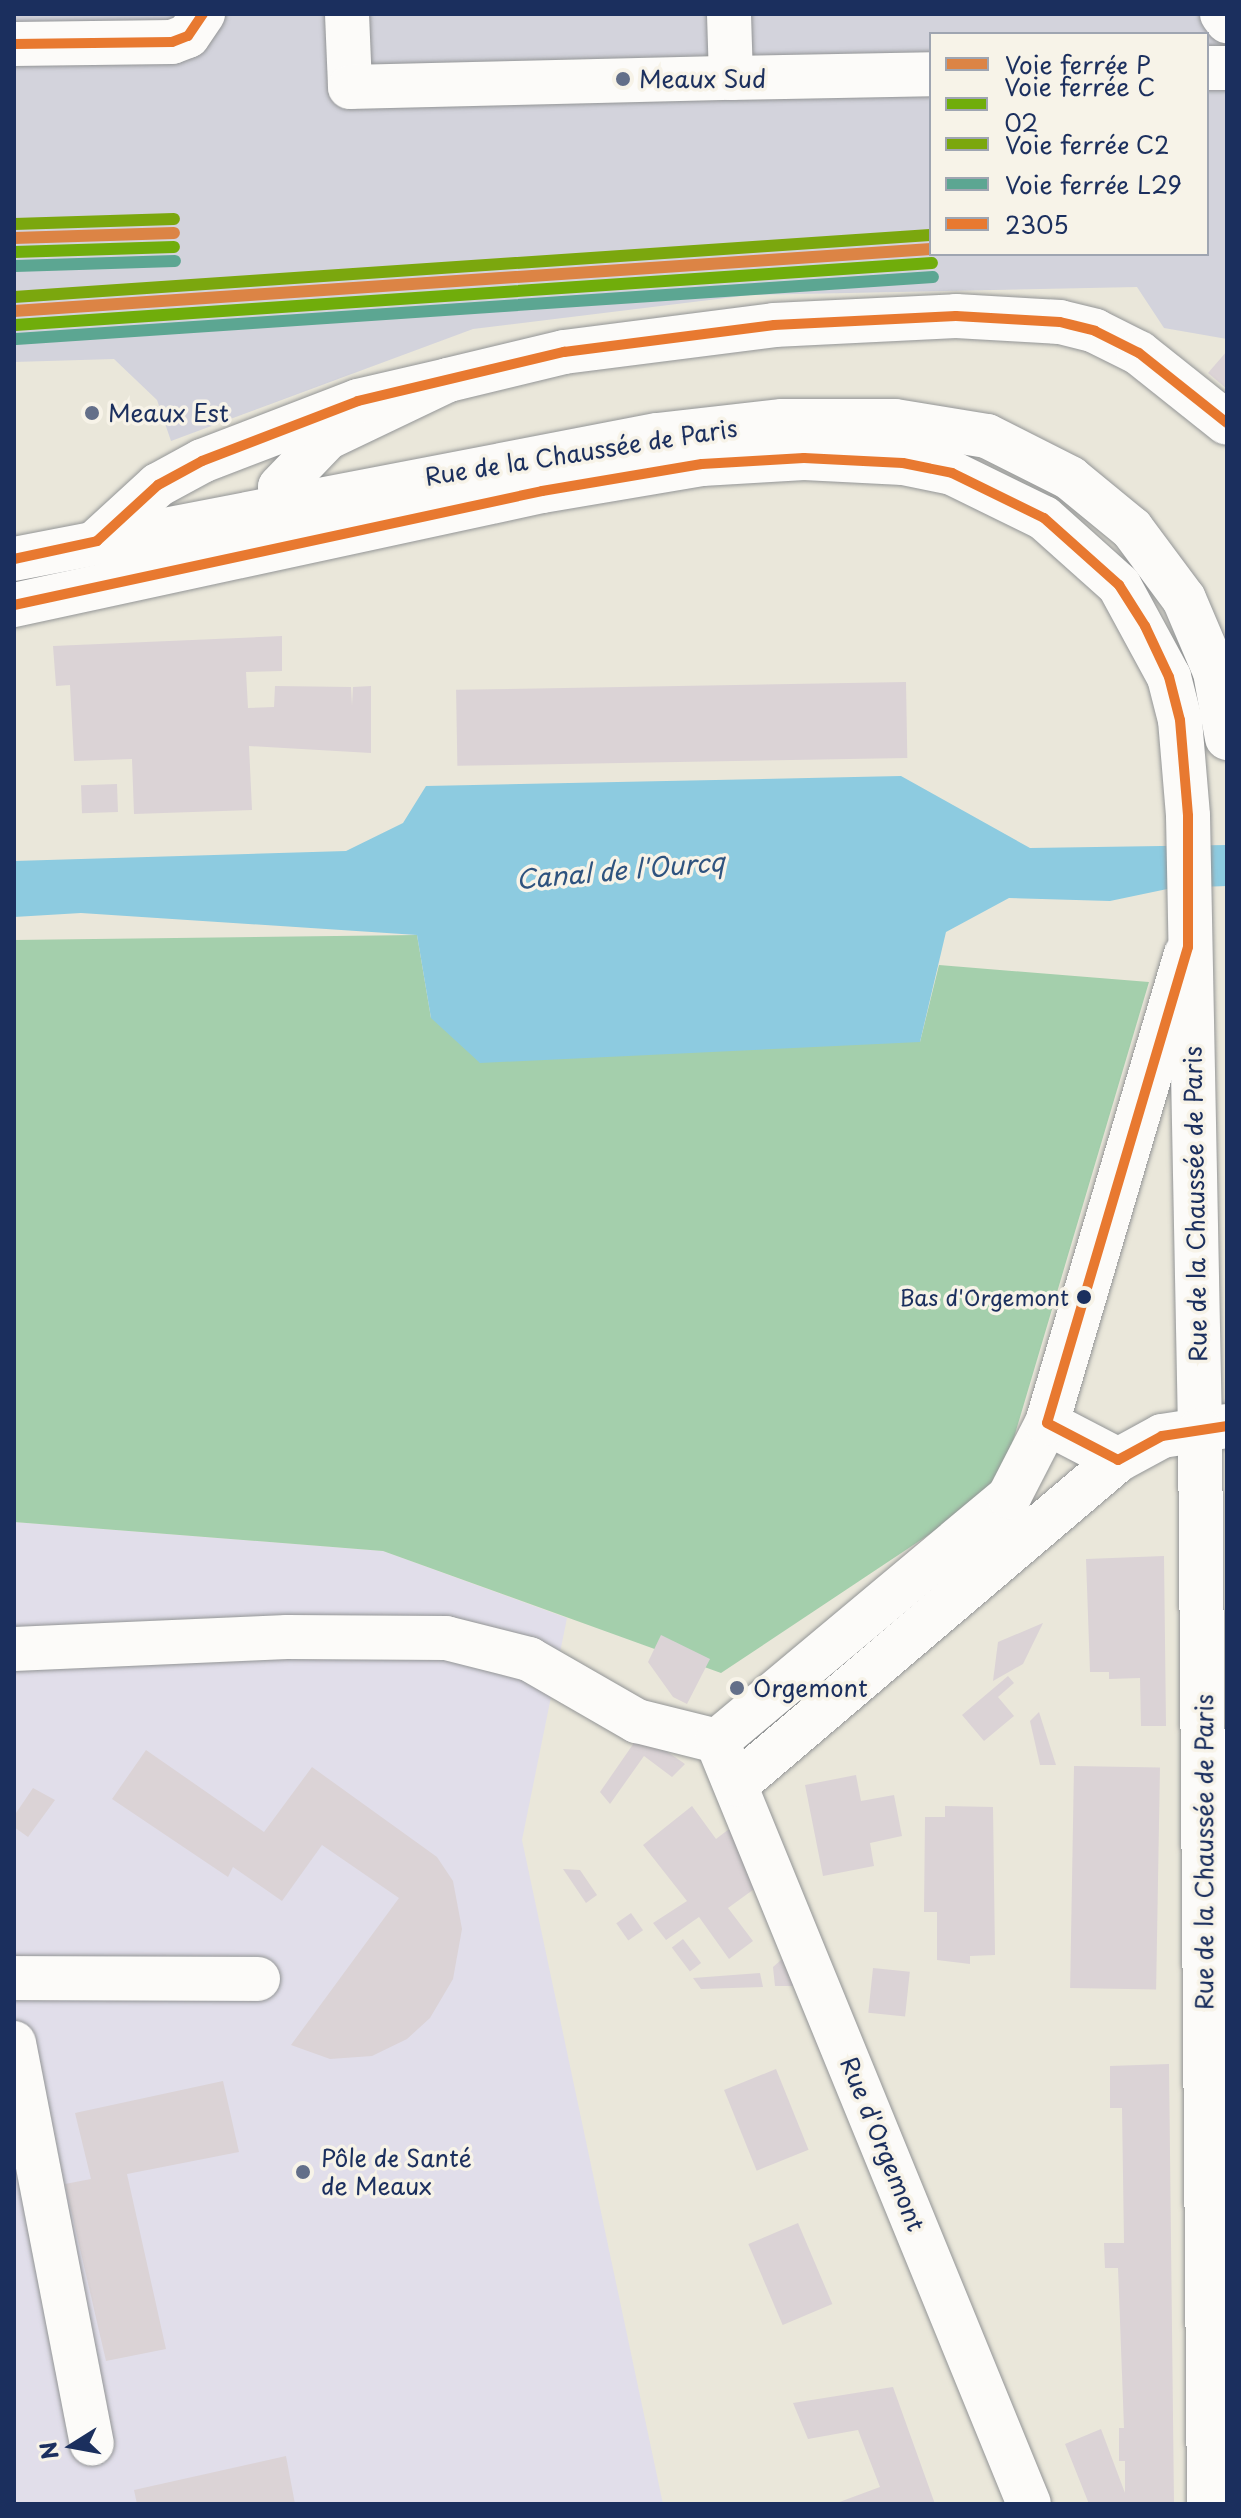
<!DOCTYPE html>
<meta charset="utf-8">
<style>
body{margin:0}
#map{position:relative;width:1241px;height:2518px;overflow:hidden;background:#eae7da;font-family:"Playpen Sans",sans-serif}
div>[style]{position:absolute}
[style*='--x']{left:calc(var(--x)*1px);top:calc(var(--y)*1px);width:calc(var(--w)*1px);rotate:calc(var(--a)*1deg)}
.built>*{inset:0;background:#e1deea}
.industrial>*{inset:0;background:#d3d3dc}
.forest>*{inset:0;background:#a4cfac}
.water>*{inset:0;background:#8dcbe0}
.building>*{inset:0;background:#dbd3d6;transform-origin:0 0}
.roads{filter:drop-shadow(0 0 2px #939596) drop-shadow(0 0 2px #939596)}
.minor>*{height:44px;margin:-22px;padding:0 22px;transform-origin:22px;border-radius:22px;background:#fcfbf9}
.major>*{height:44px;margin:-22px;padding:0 22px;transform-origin:22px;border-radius:22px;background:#fcfbf9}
.bus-1>*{height:10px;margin:-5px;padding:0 5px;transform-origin:5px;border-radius:5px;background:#e87930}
.rail-1>*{height:12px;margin:-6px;padding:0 6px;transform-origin:6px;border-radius:6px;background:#dc8445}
.rail-2>*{height:12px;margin:-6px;padding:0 6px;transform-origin:6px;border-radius:6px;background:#70ad0b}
.rail-3>*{height:12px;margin:-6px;padding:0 6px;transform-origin:6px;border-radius:6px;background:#7ba70e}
.rail-4>*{height:12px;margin:-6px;padding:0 6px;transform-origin:6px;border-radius:6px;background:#5ca692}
.dots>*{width:22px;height:22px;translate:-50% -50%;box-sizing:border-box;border:4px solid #f7f3e8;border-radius:50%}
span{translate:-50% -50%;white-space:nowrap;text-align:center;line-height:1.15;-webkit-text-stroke:7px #f7f3e8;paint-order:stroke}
.bus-label{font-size:22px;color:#1b2f5e}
.right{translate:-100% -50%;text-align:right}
.poi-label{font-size:24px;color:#1b2f5e}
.left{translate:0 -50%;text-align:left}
.street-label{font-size:24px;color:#1b2f5e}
.water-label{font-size:26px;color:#2e537f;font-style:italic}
.frame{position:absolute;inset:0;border:16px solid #1b2f5e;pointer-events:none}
.legend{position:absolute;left:929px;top:32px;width:280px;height:224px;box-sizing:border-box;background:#f7f3e8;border:2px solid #9fa5b1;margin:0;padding:10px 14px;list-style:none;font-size:24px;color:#1b2f5e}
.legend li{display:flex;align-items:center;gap:16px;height:40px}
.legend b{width:40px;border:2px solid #9fa5b1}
.north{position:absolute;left:32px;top:2406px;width:80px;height:80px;-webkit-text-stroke:6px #f7f3e8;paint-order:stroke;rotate:259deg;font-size:22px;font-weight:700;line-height:32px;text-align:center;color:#1b2f5e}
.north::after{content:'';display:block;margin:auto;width:28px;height:36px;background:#1b2f5e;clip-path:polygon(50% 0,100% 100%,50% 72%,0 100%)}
</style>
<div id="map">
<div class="built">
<div style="clip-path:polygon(14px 1522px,383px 1551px,567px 1618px,522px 1840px,663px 2504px,14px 2504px)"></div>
</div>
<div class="industrial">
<div style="clip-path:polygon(evenodd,14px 14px,1227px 14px,1227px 339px,1164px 328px,1137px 287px,750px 295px,473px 329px,171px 441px,157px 400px,114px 359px,14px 362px,14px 14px,931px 34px,1207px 34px,1207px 254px,931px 254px,931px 34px)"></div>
</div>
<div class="forest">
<div style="clip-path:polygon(417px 935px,431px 1018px,920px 1042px,939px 965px,1149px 982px,999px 1488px,721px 1673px,383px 1551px,14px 1522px,14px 940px)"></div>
</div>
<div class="water">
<div style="clip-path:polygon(901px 776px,1030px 848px,1227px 845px,1227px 886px,1172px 888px,1110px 901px,1009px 898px,946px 932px,920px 1042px,480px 1063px,431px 1018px,417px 935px,81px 913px,14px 917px,14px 861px,346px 851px,403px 823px,426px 786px)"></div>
</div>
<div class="building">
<div style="clip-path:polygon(1227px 351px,1227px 389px,1208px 373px)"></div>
<div style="clip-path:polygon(282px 636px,282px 671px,246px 672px,248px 708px,274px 707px,275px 686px,351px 687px,352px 706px,353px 687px,371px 686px,371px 753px,249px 746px,252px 810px,134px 814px,132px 759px,74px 761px,70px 685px,56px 686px,53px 646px)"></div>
<div style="left:906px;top:682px;width:76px;height:450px;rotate:89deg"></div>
<div style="left:117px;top:784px;width:28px;height:36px;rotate:88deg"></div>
<div style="clip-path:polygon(1164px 1556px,1166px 1726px,1141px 1726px,1140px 1678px,1109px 1679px,1109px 1672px,1090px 1672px,1086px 1559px)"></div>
<div style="clip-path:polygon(1043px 1623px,1023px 1664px,993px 1681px,998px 1642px)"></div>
<div style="clip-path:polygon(661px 1635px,710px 1659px,687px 1704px,673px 1697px,648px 1662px)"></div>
<div style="clip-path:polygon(1008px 1676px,1014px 1683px,998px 1697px,1014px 1716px,984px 1741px,962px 1715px)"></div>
<div style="clip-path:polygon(1039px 1712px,1056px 1765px,1040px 1765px,1030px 1721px)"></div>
<div style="clip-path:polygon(646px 1737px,685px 1764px,672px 1777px,644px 1756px,610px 1804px,600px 1792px,636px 1740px)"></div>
<div style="clip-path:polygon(146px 1750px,264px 1832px,312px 1767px,437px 1857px,453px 1881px,462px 1929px,453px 1979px,430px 2018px,407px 2039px,372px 2056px,330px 2059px,291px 2045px,399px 1898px,322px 1845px,282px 1901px,233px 1867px,228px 1877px,112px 1799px)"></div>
<div style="left:1074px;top:1766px;width:86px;height:222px;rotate:1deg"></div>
<div style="clip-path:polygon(856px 1775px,861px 1801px,894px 1795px,902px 1836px,870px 1843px,874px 1866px,823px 1876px,805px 1785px)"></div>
<div style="clip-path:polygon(33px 1788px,55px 1800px,28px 1837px,14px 1827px,14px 1816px)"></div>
<div style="clip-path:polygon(692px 1806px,716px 1839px,737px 1823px,761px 1884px,728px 1908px,753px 1941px,729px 1959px,699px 1917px,666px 1940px,653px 1923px,687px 1901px,643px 1845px)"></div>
<div style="clip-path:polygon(945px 1806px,993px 1807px,995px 1955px,970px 1956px,970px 1964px,937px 1960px,937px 1912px,924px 1912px,925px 1817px,945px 1817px)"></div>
<div style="clip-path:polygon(563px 1869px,580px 1870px,597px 1895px,586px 1903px)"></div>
<div style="left:631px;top:1913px;width:21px;height:18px;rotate:55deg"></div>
<div style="left:683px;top:1939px;width:30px;height:14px;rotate:53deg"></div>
<div style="clip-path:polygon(788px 1954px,800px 1986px,775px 1986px,773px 1967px)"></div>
<div style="left:873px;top:1968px;width:37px;height:45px;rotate:6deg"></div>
<div style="clip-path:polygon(760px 1973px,763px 1987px,701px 1989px,693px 1978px)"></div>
<div style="clip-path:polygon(1169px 2064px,1174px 2504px,1089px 2504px,1065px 2444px,1101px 2429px,1125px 2493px,1125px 2461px,1119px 2461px,1119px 2428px,1124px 2428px,1118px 2268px,1105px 2268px,1104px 2243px,1124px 2243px,1122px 2108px,1110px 2108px,1110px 2066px)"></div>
<div style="left:776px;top:2069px;width:87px;height:56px;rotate:68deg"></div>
<div style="clip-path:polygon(223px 2081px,239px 2152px,127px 2174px,166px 2349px,106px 2361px,65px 2184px,91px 2179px,75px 2113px)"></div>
<div style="left:798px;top:2223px;width:88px;height:54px;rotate:67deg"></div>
<div style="clip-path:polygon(893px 2387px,935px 2504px,834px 2504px,880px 2487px,858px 2430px,808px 2439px,793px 2403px)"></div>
<div style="clip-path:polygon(286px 2456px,295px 2504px,137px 2504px,134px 2490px)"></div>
</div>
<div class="roads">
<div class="minor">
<div style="--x:347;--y:14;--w:73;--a:87.6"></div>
<div style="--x:350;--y:87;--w:381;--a:-1.4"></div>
<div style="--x:731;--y:78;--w:64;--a:-91.8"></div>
<div style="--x:1222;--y:14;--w:9;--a:54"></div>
<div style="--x:14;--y:44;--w:158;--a:-0.7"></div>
<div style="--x:172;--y:42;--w:17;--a:-21"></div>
<div style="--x:188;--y:36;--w:27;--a:-56"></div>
<div style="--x:1207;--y:68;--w:20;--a:0"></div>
<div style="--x:731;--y:78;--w:200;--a:-1.1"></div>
<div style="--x:250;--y:525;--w:39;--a:-32"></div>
<div style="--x:283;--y:504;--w:17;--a:-100"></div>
<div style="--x:280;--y:487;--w:68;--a:-46.2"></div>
<div style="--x:327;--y:438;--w:134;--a:-25.6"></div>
<div style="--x:448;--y:380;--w:119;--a:-13.6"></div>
<div style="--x:564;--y:352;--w:212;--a:-7.3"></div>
<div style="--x:774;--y:325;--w:182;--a:-2.8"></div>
<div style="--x:956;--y:316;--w:104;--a:3.3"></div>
<div style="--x:1060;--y:322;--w:36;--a:14"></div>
<div style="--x:1095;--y:331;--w:49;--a:26.6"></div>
<div style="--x:1139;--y:353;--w:112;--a:38.5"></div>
<div style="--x:1047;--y:1423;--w:80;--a:27.5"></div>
<div style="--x:14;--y:1649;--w:273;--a:-2.5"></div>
<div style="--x:287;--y:1637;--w:159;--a:0.4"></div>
<div style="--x:446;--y:1638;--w:86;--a:14.2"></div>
<div style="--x:529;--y:1659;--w:125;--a:29.9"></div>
<div style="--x:637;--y:1721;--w:82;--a:14"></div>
<div style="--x:717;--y:1741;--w:381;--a:-39.9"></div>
<div style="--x:1009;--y:1497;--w:83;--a:-62.8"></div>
<div style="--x:1047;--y:1423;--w:489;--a:-73.5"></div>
<div style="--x:717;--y:1741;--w:824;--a:67.76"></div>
<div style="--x:737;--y:1784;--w:500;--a:-40.38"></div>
<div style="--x:1118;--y:1460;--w:50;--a:-28.6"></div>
<div style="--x:1162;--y:1436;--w:66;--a:-8.7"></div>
<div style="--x:14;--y:1978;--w:244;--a:0.2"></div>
<div style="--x:14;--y:2043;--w:408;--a:79"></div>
</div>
<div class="major">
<div style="--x:97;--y:541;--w:83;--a:-42.6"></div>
<div style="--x:158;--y:485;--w:50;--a:-28.6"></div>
<div style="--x:202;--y:461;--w:167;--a:-21"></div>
<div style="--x:358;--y:401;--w:92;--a:-13.1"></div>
<div style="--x:14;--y:559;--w:655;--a:-10.92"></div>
<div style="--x:657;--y:435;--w:126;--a:-6.4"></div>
<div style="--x:782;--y:421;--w:113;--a:0"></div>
<div style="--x:895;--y:421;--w:93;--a:9.3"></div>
<div style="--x:987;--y:436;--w:93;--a:26.8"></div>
<div style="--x:1070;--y:478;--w:80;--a:39.4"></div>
<div style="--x:1132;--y:529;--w:87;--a:53.4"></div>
<div style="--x:1184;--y:599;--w:79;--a:67"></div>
<div style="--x:1215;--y:672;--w:67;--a:79.7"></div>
<div style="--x:14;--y:605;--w:540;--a:-12.18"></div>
<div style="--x:542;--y:491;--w:162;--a:-9.6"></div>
<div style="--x:702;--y:464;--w:102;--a:-3.4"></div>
<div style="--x:804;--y:458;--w:99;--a:2.9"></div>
<div style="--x:903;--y:463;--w:50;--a:11.5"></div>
<div style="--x:952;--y:473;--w:102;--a:26.1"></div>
<div style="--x:1044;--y:518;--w:101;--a:41.8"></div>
<div style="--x:1119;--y:585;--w:105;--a:61.5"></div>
<div style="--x:1169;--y:677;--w:44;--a:75.7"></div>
<div style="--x:1180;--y:720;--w:96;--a:85.2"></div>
<div style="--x:1188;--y:816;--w:614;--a:88.88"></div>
<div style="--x:1200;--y:1430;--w:1074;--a:89.52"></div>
</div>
</div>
<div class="bus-1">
<div style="--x:14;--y:44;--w:158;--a:-0.7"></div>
<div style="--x:172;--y:42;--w:17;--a:-21"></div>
<div style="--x:188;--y:36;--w:27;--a:-56"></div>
<div style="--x:14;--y:559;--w:85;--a:-12.2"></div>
<div style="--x:97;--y:541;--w:83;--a:-42.6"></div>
<div style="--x:158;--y:485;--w:50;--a:-28.6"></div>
<div style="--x:202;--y:461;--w:167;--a:-21"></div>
<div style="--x:358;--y:401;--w:212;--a:-13.4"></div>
<div style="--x:564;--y:352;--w:212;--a:-7.3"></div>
<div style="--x:774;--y:325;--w:182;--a:-2.8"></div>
<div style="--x:956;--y:316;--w:104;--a:3.3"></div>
<div style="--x:1060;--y:322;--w:36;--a:14"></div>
<div style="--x:1095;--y:331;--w:49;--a:26.6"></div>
<div style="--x:1139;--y:353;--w:112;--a:38.5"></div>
<div style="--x:14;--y:605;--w:540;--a:-12.18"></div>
<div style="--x:542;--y:491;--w:162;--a:-9.6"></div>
<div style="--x:702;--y:464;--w:102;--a:-3.4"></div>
<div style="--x:804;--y:458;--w:99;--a:2.9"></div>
<div style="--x:903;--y:463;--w:50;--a:11.5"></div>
<div style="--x:952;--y:473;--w:102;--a:26.1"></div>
<div style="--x:1044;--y:518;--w:101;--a:41.8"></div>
<div style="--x:1119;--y:585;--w:49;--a:57.6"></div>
<div style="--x:1145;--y:626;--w:56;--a:64.8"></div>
<div style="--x:1169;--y:677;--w:44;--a:75.7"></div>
<div style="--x:1180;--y:720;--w:96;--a:85.2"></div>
<div style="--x:1188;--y:816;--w:131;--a:90"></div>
<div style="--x:1188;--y:947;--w:496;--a:106.5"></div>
<div style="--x:1047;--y:1423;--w:80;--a:27.5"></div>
<div style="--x:1118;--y:1460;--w:50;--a:-28.6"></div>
<div style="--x:1162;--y:1436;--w:66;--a:-8.7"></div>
</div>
<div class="rail-1">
<div style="--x:14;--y:238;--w:160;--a:-1.8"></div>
<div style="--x:14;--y:311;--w:919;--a:-3.87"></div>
</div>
<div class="rail-2">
<div style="--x:14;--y:252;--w:160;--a:-1.8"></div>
<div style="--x:15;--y:325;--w:919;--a:-3.87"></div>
</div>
<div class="rail-3">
<div style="--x:14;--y:224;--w:160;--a:-1.8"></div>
<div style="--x:14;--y:297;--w:918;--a:-3.87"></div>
</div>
<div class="rail-4">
<div style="--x:15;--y:266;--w:160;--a:-1.8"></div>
<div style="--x:16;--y:339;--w:919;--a:-3.87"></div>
</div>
<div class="dots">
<div style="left:623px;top:79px;background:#636f89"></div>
<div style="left:92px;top:413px;background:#636f89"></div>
<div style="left:1084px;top:1297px;background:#1b2f5e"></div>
<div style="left:737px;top:1688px;background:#636f89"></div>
<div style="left:303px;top:2172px;background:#636f89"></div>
</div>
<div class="bus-label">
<span class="right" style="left:1069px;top:1297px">Bas d'Orgemont</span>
</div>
<div class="poi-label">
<span class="left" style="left:639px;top:79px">Meaux Sud</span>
<span class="left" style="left:108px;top:413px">Meaux Est</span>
<span class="left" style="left:753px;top:1688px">Orgemont</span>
<span class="left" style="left:321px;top:2172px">Pôle de Santé<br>de Meaux</span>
</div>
<div class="street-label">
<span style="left:581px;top:452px;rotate:-9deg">Rue de la Chaussée de Paris</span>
<span style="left:1195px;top:1204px;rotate:-91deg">Rue de la Chaussée de Paris</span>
<span style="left:1204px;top:1852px;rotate:-90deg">Rue de la Chaussée de Paris</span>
<span style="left:883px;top:2144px;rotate:68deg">Rue d'Orgemont</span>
</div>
<div class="water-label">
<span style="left:620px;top:870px;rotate:-5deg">Canal de l'Ourcq</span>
</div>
<div class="frame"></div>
<ul class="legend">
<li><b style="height:10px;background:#dc8445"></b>Voie ferrée P</li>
<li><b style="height:10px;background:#70ad0b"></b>Voie ferrée C 02</li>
<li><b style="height:10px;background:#7ba70e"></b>Voie ferrée C2</li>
<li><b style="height:10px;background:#5ca692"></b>Voie ferrée L29</li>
<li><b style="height:10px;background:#e87930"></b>2305</li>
</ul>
<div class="north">N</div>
</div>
